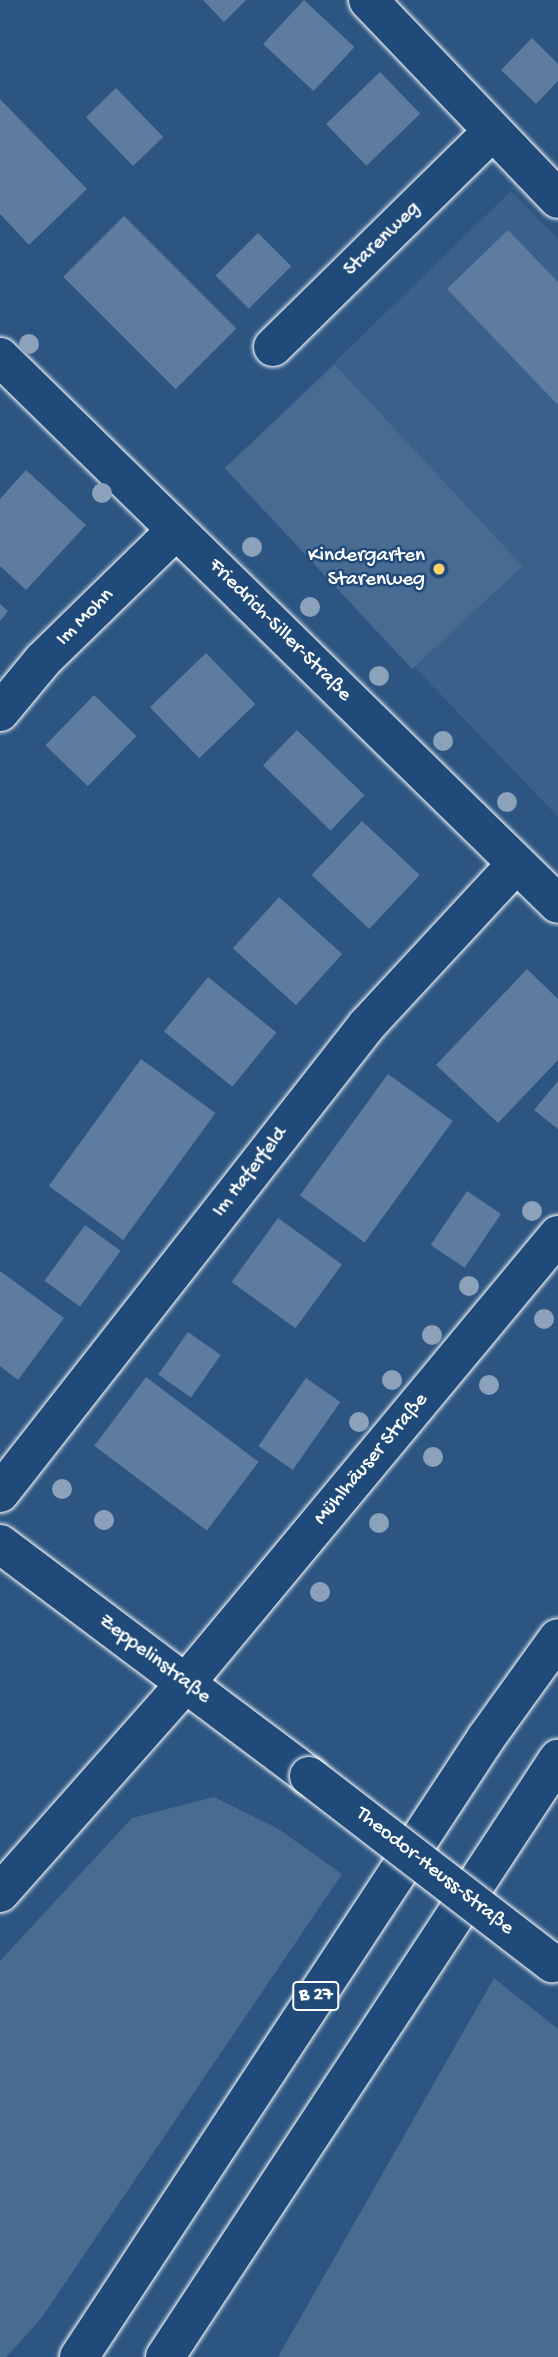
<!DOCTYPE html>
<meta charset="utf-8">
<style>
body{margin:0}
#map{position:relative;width:558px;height:2357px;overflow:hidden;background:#2c5582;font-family:"Gochi Hand",sans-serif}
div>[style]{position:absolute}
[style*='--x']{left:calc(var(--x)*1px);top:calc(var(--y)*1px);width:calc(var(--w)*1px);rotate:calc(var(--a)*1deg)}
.built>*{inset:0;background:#3b618b}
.green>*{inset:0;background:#486b92;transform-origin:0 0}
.building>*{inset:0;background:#5e7c9f;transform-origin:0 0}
.roads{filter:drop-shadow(0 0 2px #fff) drop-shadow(0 0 2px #fff)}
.minor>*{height:38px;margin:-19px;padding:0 19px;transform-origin:19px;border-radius:19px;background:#1f4a7a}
.tertiary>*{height:38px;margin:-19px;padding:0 19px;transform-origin:19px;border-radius:19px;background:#1f4a7a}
.trunk>*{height:38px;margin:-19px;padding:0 19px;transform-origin:19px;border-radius:19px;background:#1f4a7a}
.bridges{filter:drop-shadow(0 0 2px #fff) drop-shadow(0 0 2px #fff)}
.tertiary-bridge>*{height:38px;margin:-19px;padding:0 19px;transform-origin:19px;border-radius:19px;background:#1f4a7a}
.trees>*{width:20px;height:20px;margin:-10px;border-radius:50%;background:#8ca2bb}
.dots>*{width:19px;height:19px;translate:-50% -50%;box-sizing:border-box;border:4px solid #1f4a7a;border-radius:50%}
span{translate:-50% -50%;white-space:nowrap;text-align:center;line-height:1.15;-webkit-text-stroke:5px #1f4a7a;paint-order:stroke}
.shield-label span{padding:2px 5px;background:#1f4a7a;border:2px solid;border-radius:5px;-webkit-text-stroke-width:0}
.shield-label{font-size:19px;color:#fff;font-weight:700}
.street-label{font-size:21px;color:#fff}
.poi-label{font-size:21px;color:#fff}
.right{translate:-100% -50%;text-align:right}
</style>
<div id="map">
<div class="built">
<div style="clip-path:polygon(511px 191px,558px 239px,558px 817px,225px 469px)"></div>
</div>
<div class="green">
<div style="left:335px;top:365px;width:275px;height:151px;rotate:47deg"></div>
<div style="clip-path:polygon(214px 1797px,277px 1828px,342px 1874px,40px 2320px,6px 2357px,0 2357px,0 1961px,132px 1818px)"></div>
<div style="clip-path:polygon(494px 1978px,558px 2029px,558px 2357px,278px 2357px)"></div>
</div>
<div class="building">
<div style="clip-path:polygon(203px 0,246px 0,224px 22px)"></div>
<div style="left:304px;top:0;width:69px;height:60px;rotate:43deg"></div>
<div style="clip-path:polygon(532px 38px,558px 64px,558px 81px,536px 104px,501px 70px)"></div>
<div style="left:380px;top:72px;width:58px;height:75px;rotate:46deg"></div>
<div style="left:116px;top:88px;width:68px;height:42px;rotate:46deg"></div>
<div style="clip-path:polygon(0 99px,87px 189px,29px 245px,0 214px)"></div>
<div style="left:124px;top:216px;width:159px;height:86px;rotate:45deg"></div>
<div style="clip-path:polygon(508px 230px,558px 282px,558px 405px,447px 289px)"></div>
<div style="left:258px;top:233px;width:47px;height:60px;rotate:45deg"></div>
<div style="clip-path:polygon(26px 470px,86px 525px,26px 590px,0 566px,0 499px)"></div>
<div style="clip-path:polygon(0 604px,8px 611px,0 621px)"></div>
<div style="left:206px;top:653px;width:71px;height:78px;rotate:46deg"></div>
<div style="left:94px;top:695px;width:59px;height:70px;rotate:44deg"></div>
<div style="left:297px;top:730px;width:94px;height:49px;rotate:44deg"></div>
<div style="left:362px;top:821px;width:79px;height:74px;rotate:43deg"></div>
<div style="left:279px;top:897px;width:85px;height:69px;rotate:42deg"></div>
<div style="clip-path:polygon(527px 969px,558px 999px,558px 1060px,498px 1123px,436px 1065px)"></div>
<div style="left:208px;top:977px;width:88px;height:70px;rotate:39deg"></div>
<div style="left:141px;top:1059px;width:92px;height:157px;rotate:36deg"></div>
<div style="left:388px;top:1074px;width:80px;height:150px;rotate:36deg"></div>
<div style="clip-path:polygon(558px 1081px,558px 1129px,534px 1110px)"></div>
<div style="left:467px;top:1191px;width:41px;height:65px;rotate:34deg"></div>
<div style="left:278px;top:1218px;width:79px;height:79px;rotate:36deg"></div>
<div style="left:85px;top:1225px;width:44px;height:69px;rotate:36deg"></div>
<div style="clip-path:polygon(0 1271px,64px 1318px,18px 1380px,0 1366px)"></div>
<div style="left:188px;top:1332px;width:40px;height:52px;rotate:35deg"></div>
<div style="left:146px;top:1377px;width:141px;height:86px;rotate:37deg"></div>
<div style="left:306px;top:1378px;width:42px;height:83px;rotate:35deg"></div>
</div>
<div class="roads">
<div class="minor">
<div style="--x:368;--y:0;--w:275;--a:46.3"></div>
<div style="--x:273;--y:347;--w:307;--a:-44.5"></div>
<div style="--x:0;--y:357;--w:781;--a:44.43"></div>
<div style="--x:0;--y:712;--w:67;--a:-50.4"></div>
<div style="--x:43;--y:660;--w:186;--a:-44.3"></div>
<div style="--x:0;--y:1493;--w:595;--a:-51.9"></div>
<div style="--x:367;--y:1025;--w:219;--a:-47.2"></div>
<div style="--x:185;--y:1684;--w:584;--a:-50.28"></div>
</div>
<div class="tertiary">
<div style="--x:0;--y:1544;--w:386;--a:36.9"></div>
</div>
<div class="trunk">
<div style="--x:0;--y:1893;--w:279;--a:-48.5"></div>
<div style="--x:79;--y:2357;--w:741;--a:-56.67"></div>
<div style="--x:486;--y:1738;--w:123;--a:-54.2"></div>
<div style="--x:165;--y:2357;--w:716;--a:-56.69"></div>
</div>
</div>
<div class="bridges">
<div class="tertiary-bridge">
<div style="--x:309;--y:1776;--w:307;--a:37.6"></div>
</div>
</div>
<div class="trees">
<div style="left:29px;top:344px"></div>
<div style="left:102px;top:493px"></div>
<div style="left:252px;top:547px"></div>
<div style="left:310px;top:607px"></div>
<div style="left:379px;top:676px"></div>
<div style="left:443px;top:741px"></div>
<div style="left:507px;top:802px"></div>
<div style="left:532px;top:1211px"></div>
<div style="left:469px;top:1286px"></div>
<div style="left:544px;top:1319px"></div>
<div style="left:432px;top:1335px"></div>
<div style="left:392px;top:1380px"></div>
<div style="left:489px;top:1385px"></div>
<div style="left:359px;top:1422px"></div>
<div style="left:433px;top:1457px"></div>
<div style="left:62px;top:1489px"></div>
<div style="left:104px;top:1520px"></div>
<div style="left:379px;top:1523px"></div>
<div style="left:320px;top:1592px"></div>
</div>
<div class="dots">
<div style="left:439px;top:569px;background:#ffd166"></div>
</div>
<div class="shield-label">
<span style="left:316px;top:1996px">B 27</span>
</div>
<div class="street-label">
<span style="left:383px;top:240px;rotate:-44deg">Starenweg</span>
<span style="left:86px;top:618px;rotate:-45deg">Im Mohn</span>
<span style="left:279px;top:631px;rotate:45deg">Friedrich-Siller-Straße</span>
<span style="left:251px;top:1173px;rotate:-52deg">Im Haferfeld</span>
<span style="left:372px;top:1460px;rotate:-50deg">Mühlhäuser Straße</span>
<span style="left:154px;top:1660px;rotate:37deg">Zeppelinstraße</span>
<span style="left:434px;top:1872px;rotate:38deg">Theodor-Heuss-Straße</span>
</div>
<div class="poi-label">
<span class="right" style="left:425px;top:569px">Kindergarten<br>Starenweg</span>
</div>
</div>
